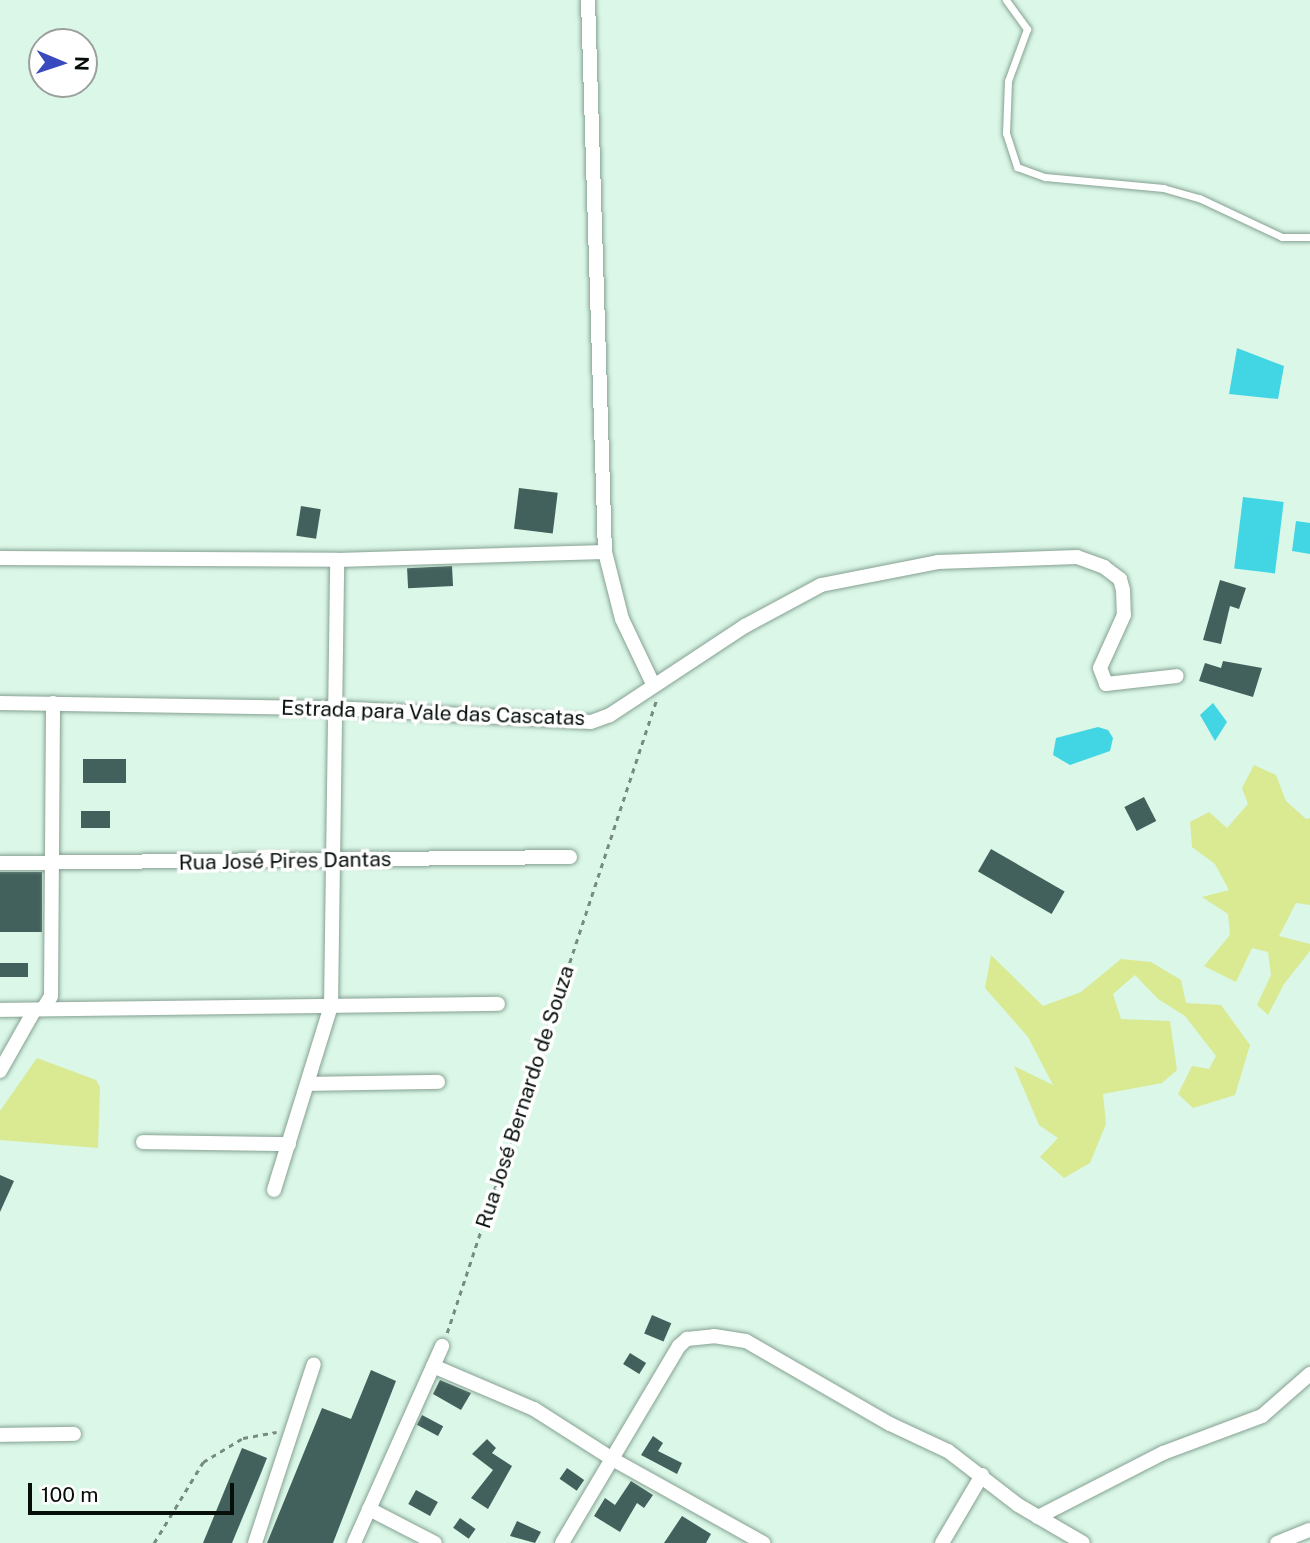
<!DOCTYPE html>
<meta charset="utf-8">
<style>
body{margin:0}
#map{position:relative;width:1310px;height:1543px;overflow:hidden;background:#daf7e7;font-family:"Public Sans",sans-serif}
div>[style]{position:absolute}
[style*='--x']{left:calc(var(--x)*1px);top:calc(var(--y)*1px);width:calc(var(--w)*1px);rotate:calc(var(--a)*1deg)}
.green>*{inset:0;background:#d9ea93}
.water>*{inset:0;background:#42d6e5;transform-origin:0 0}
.building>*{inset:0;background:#43615c;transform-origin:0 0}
.path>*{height:2.5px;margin-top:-1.25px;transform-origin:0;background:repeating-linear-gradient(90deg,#778b80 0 5px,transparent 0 10px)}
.roads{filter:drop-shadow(0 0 2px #86a192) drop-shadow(0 0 2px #86a192)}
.service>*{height:7px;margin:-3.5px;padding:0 3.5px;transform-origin:3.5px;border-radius:3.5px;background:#fff}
.minor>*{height:14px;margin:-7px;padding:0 7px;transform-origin:7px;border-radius:7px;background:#fff}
span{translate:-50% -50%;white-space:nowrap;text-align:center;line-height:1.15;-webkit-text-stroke:7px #fff;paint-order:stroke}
.street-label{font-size:21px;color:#050e09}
.north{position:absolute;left:28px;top:28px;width:70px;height:70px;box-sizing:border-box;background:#fff;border:2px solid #9b9f9d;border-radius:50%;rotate:92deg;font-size:19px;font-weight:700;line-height:28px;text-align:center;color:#050e09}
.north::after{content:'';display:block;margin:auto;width:24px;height:32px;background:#384abd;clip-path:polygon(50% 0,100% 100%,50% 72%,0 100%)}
.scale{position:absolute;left:28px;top:1483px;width:206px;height:32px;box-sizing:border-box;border:4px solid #050e09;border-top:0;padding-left:9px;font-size:21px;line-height:24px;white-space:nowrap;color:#050e09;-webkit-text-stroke:5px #fff;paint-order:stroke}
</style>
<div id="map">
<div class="green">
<div style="clip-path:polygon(1254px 765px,1276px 775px,1286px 801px,1306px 819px,1310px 818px,1310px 905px,1296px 903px,1279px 936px,1310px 944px,1310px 951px,1284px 984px,1268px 1015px,1257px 1005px,1271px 975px,1268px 952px,1252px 948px,1236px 982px,1204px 966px,1230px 935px,1228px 914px,1202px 897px,1229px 890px,1215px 864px,1192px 847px,1190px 822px,1209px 812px,1227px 828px,1248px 804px,1242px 788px)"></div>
<div style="clip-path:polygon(991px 955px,1043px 1006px,1081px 992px,1121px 959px,1151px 962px,1181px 980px,1186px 1003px,1221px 1005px,1250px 1045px,1235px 1095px,1193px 1108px,1178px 1094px,1192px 1066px,1209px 1069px,1216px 1056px,1185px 1016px,1158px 999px,1135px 975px,1113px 994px,1121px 1019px,1170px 1021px,1177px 1070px,1162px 1083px,1103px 1094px,1106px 1124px,1090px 1163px,1064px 1178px,1040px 1157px,1058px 1138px,1039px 1125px,1014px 1066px,1053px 1085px,1028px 1037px,985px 988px)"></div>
<div style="clip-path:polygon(37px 1058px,96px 1080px,100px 1087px,98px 1148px,0 1140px,0 1111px)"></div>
</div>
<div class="water">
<div style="clip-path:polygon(1237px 348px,1284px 366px,1278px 399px,1229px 394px)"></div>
<div style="left:1243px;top:497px;width:41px;height:72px;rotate:7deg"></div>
<div style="clip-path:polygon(1296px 521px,1310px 523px,1310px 554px,1292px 551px)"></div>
<div style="clip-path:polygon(1213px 703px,1227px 722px,1215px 741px,1200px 715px)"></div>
<div style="clip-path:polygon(1098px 727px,1108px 730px,1113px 738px,1110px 751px,1070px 765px,1053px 755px,1056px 738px)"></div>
</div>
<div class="building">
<div style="left:519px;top:488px;width:39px;height:41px;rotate:7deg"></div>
<div style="left:301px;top:506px;width:20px;height:30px;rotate:9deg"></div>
<div style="left:452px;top:566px;width:20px;height:45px;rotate:87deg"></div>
<div style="clip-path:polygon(1220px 580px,1246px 588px,1239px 609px,1230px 606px,1221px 644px,1203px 640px)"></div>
<div style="clip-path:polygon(1223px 661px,1262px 668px,1253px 697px,1199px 681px,1205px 663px,1221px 668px)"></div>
<div style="left:83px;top:759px;width:43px;height:24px"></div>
<div style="left:1144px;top:797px;width:27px;height:22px;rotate:63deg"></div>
<div style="left:81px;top:811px;width:29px;height:17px"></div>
<div style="left:991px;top:849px;width:85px;height:26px;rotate:30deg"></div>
<div style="left:42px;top:872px;width:60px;height:42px;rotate:90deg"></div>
<div style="left:0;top:963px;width:28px;height:14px"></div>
<div style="clip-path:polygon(0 1175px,14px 1181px,0 1212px)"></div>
<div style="left:652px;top:1315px;width:21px;height:20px;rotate:23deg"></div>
<div style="left:630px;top:1353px;width:19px;height:13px;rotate:32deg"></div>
<div style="clip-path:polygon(371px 1370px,396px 1381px,333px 1543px,267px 1543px,322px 1408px,351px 1419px)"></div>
<div style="clip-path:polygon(440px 1380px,471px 1393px,461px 1410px,433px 1394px)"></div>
<div style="left:422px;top:1415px;width:24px;height:11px;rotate:28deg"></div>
<div style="clip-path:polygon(653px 1436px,663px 1443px,658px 1451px,682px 1463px,677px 1474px,641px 1455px)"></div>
<div style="clip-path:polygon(487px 1439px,496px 1448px,492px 1453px,512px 1466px,488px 1509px,471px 1498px,493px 1470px,472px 1454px)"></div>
<div style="clip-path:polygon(242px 1448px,267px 1458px,259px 1478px,232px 1543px,203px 1543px)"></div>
<div style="left:567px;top:1468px;width:21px;height:13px;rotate:35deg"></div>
<div style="clip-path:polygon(631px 1481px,653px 1495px,644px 1508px,637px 1503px,620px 1532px,594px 1516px,605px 1498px,615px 1505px)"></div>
<div style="left:416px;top:1490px;width:25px;height:16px;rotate:29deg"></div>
<div style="clip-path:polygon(682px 1516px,711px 1534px,706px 1543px,664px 1543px)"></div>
<div style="left:460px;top:1518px;width:19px;height:12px;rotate:35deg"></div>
<div style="clip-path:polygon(517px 1521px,541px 1532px,535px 1543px,510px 1536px)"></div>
</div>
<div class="path">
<div style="--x:447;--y:1333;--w:666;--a:-71.7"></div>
<div style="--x:154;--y:1543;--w:95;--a:-58.8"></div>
<div style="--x:203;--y:1462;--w:47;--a:-31"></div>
<div style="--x:243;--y:1438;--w:34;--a:-10"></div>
</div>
<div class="roads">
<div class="service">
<div style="--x:1006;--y:0;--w:36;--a:54"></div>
<div style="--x:1027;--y:29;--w:55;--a:110.1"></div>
<div style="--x:1008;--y:81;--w:52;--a:92.2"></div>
<div style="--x:1006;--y:133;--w:36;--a:72"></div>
<div style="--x:1017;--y:167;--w:30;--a:20"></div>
<div style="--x:1045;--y:177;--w:119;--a:5.3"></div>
<div style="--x:1163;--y:188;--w:37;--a:16"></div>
<div style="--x:1199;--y:198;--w:92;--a:25.2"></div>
<div style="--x:1282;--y:237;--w:28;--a:0"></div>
</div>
<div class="minor">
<div style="--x:588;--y:0;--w:552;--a:88.24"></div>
<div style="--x:605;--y:552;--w:69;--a:75.8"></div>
<div style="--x:622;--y:619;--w:72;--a:64.5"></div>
<div style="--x:0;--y:558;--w:337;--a:0.3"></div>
<div style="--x:337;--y:560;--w:268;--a:-1.7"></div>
<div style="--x:0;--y:703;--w:334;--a:0.9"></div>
<div style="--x:334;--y:708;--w:257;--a:3.1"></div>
<div style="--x:591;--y:722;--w:20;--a:-20"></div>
<div style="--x:610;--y:715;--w:162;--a:-33.4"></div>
<div style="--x:745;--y:626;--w:86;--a:-28.3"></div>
<div style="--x:821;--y:585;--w:119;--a:-11.1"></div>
<div style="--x:938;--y:562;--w:139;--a:-2.1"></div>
<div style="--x:1077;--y:557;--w:29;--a:20"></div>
<div style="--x:1104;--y:567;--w:20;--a:37"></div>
<div style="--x:1120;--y:579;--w:11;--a:75"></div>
<div style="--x:1123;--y:590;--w:25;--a:88"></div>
<div style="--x:1124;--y:615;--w:58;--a:114.4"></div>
<div style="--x:1100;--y:668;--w:17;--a:69"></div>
<div style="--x:1106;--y:684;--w:71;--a:-6.4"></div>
<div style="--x:0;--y:863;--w:570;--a:-0.6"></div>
<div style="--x:43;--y:1009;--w:15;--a:-58"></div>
<div style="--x:51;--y:996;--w:293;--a:-89.6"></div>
<div style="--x:0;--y:1010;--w:498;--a:-0.7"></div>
<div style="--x:0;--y:1071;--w:69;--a:-60.5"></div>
<div style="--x:308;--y:1084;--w:130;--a:-0.9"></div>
<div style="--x:143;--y:1142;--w:146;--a:0.8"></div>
<div style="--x:274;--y:1190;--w:193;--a:-72.8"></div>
<div style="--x:331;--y:1006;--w:446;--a:-89.2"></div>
<div style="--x:433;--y:1366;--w:110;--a:23.1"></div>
<div style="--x:534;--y:1409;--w:95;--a:32.5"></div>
<div style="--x:614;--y:1460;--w:171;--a:29.1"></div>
<div style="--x:0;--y:1435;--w:74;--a:-0.8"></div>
<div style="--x:369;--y:1509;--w:74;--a:27.3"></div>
<div style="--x:1038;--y:1517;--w:140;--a:-27.1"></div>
<div style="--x:1163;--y:1453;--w:106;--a:-20.5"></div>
<div style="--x:1262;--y:1416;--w:64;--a:-41.2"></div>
<div style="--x:255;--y:1543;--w:188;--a:-71.8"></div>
<div style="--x:354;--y:1543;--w:216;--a:-65.9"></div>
<div style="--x:562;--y:1543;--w:229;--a:-59.3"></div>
<div style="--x:679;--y:1346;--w:11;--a:-41"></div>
<div style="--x:687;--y:1339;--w:27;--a:-6"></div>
<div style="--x:714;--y:1336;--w:32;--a:9"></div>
<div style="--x:746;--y:1341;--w:166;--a:30"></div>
<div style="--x:890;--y:1424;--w:64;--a:25"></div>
<div style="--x:948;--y:1451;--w:88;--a:37.6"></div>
<div style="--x:1018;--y:1505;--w:75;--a:30.3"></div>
<div style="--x:942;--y:1543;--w:79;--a:-59.5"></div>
<div style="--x:1277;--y:1543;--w:35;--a:-22"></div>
</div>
</div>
<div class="street-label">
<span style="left:433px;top:713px;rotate:2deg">Estrada para Vale das Cascatas</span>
<span style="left:285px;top:861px;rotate:-1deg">Rua José Pires Dantas</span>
<span style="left:525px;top:1097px;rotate:-72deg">Rua José Bernardo de Souza</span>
</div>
<div class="north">N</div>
<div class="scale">100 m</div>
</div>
